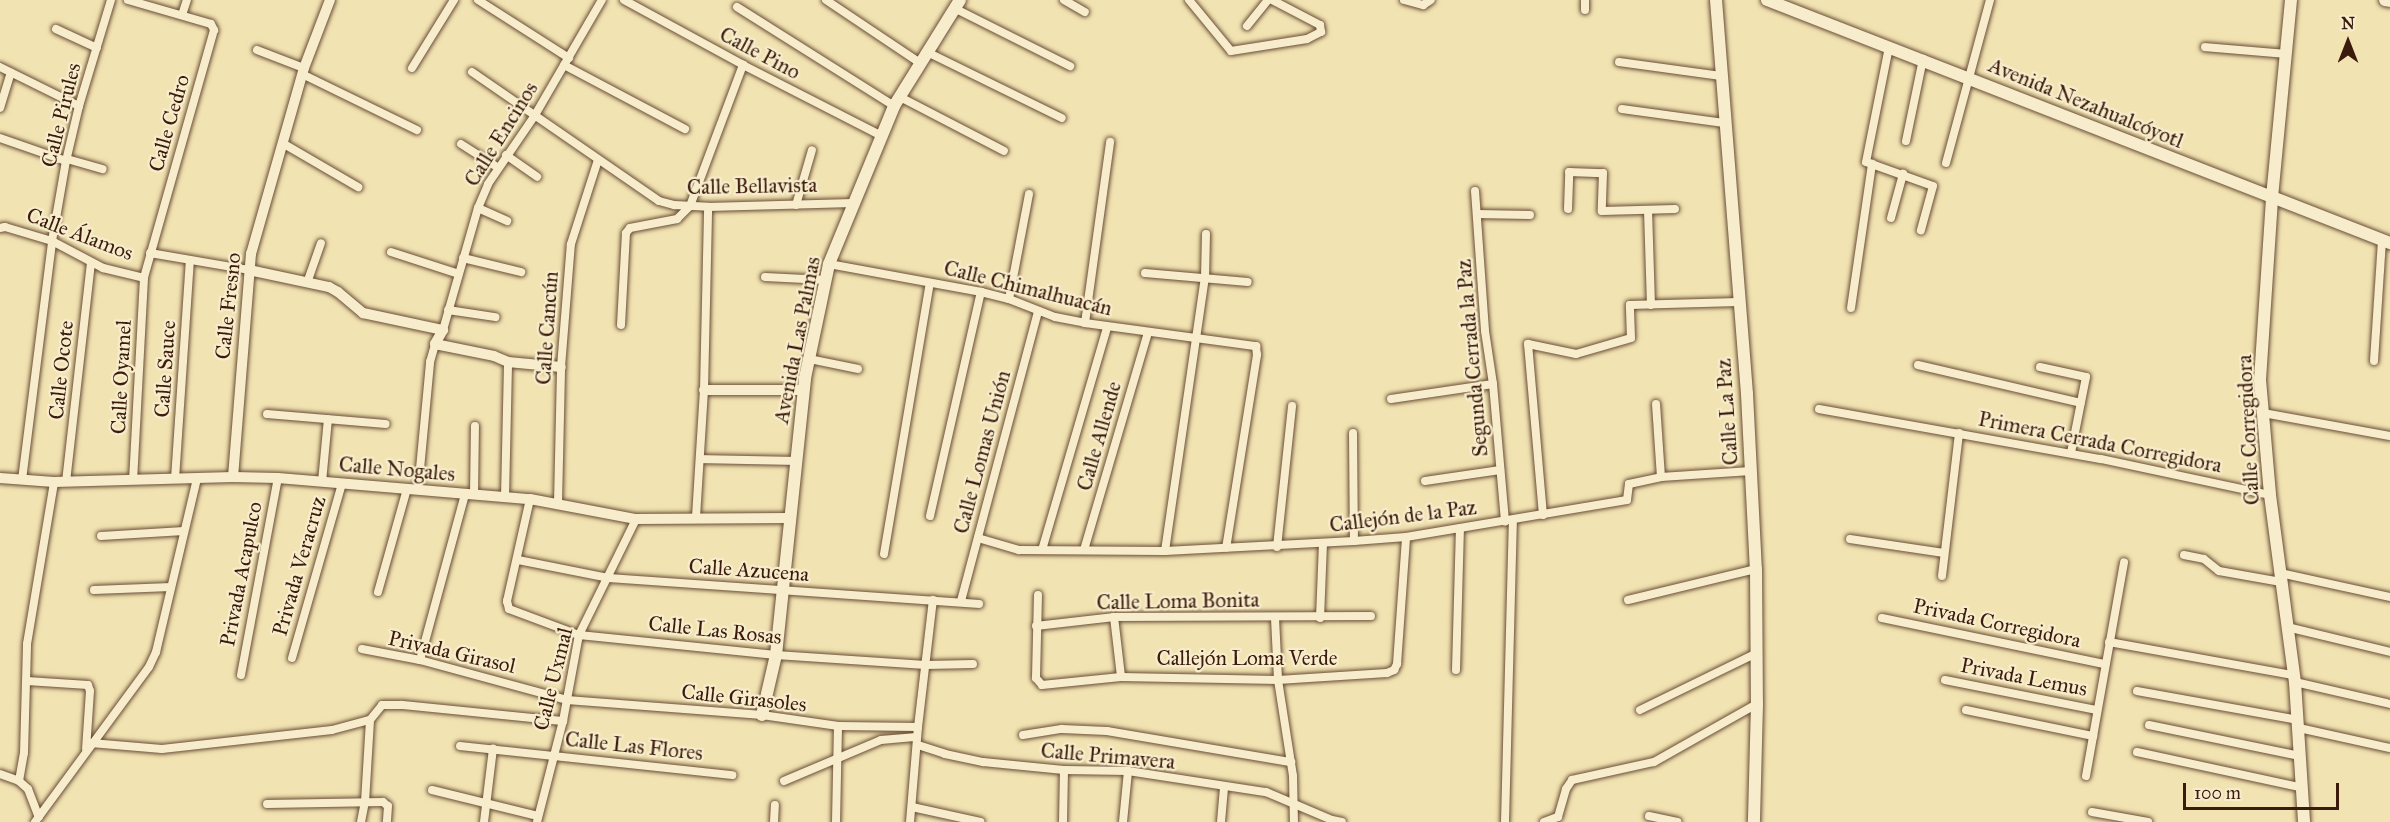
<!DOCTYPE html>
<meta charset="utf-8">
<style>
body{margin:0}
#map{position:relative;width:2390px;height:822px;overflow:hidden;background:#f2e3b2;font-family:"IM FELL Great Primer",serif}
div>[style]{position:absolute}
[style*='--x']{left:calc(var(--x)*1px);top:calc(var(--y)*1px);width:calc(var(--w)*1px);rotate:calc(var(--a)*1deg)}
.roads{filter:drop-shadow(0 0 2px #694d36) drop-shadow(0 0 2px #694d36)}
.minor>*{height:8px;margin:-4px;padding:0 4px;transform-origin:4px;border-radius:4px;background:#f7edcd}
.tertiary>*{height:10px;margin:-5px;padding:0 5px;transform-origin:5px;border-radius:5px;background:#f7edcd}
.secondary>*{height:12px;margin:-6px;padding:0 6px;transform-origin:6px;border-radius:6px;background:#f7edcd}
span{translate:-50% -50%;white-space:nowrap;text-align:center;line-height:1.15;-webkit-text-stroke:4.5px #f7edcd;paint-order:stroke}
.street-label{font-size:21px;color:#3b1b0c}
.north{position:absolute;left:2318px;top:12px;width:60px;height:60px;-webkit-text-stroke:4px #f7edcd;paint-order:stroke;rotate:0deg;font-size:16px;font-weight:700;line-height:24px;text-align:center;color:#3b1b0c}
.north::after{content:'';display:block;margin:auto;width:21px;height:27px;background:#3b1b0c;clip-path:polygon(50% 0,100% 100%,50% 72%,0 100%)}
.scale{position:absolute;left:2183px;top:783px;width:156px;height:27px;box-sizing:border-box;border:3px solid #3b1b0c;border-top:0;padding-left:8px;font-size:18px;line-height:21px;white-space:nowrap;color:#3b1b0c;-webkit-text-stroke:4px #f7edcd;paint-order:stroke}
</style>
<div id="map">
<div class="roads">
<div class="minor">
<div style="--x:128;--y:0;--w:86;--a:16.1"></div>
<div style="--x:211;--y:24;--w:7;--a:63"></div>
<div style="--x:214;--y:30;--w:258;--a:105.8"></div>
<div style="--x:144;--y:278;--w:201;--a:93.1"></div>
<div style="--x:478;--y:0;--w:108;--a:32.5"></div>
<div style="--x:624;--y:0;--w:136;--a:28.6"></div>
<div style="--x:743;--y:65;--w:154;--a:27.1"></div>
<div style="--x:826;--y:0;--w:113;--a:33.8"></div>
<div style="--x:1064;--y:0;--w:24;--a:30"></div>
<div style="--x:1189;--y:0;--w:66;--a:50.5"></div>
<div style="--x:1231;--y:51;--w:77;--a:-9"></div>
<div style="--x:1307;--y:39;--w:16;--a:-27"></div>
<div style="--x:1321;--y:32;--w:7;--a:-98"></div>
<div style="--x:1320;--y:25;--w:54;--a:-152.5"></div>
<div style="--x:1404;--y:0;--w:20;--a:15"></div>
<div style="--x:1423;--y:5;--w:9;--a:-32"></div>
<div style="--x:737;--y:7;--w:186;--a:32.2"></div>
<div style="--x:954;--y:8;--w:130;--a:26.6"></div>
<div style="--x:1585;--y:10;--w:10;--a:-90"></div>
<div style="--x:182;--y:15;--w:16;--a:-72"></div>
<div style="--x:1247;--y:26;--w:33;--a:-51"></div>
<div style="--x:56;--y:29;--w:45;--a:24.9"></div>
<div style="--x:1889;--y:47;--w:117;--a:101.3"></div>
<div style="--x:1866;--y:162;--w:71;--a:19.7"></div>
<div style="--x:1933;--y:186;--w:46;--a:105.3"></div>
<div style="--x:2205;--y:47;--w:81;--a:4.9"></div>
<div style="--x:257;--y:50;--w:50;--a:21"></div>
<div style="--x:927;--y:52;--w:150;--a:26.1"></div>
<div style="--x:1619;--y:62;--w:103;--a:7.8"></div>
<div style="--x:564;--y:65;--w:137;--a:27.9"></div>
<div style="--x:0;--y:67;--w:88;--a:26.3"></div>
<div style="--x:412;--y:68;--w:80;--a:-58.3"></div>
<div style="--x:472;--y:72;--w:227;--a:34.6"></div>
<div style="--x:659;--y:201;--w:16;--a:15"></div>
<div style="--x:674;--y:205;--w:34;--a:3"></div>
<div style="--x:708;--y:207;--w:145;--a:-1.6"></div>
<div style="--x:302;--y:74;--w:128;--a:26"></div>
<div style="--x:900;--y:97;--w:117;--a:27.4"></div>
<div style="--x:0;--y:108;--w:37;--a:-73"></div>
<div style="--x:1622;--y:109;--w:103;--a:7.8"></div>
<div style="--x:0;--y:138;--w:70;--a:19.2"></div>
<div style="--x:1906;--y:141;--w:84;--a:-78.3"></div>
<div style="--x:284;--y:144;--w:86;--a:30.2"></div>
<div style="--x:461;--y:144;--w:43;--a:32.6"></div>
<div style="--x:506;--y:155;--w:38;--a:35"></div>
<div style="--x:67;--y:159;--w:37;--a:16"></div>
<div style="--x:1946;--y:163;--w:169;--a:-74.9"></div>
<div style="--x:1475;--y:191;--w:140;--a:85.9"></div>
<div style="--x:1485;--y:331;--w:54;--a:81.4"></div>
<div style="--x:1493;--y:384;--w:138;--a:85"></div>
<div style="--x:796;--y:205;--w:57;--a:-73.8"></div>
<div style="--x:478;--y:208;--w:32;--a:24"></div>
<div style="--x:1568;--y:209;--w:37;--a:-88"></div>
<div style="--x:1569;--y:172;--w:34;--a:2"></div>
<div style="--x:1603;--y:173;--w:38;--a:92"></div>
<div style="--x:1602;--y:211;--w:73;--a:-1.6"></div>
<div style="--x:1648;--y:210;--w:95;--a:88.2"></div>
<div style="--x:1477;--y:214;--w:53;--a:1.1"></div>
<div style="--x:1891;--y:218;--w:46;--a:-74.7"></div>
<div style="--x:0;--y:228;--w:5;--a:-11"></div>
<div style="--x:5;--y:227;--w:49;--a:16.6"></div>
<div style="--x:52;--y:241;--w:58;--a:27.9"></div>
<div style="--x:103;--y:268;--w:42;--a:13.7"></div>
<div style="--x:391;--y:252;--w:71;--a:17.9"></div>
<div style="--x:150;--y:253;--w:100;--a:9.7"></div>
<div style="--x:463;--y:258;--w:60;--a:13.6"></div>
<div style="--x:829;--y:264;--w:155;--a:10.4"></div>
<div style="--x:981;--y:292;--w:29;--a:14"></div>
<div style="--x:1009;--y:299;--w:49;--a:21.4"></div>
<div style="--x:1055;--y:317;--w:31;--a:11"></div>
<div style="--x:1085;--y:323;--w:173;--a:7.7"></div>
<div style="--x:1256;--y:346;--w:9;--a:84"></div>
<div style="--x:1257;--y:355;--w:195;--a:99.1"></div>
<div style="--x:1145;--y:273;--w:103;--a:5"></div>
<div style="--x:765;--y:277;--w:60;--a:2.9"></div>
<div style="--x:307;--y:283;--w:42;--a:-70.7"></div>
<div style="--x:1009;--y:299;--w:107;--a:-79.2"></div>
<div style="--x:1851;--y:308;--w:146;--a:-81.7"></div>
<div style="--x:448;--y:310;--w:48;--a:8.5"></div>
<div style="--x:1085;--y:323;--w:183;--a:-82.1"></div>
<div style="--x:621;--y:325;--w:92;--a:-86.9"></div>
<div style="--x:626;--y:233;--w:6;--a:-51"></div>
<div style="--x:630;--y:228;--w:48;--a:-10.8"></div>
<div style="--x:677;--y:219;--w:18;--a:-45"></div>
<div style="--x:690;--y:206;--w:151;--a:-69.4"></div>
<div style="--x:443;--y:330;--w:127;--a:-74"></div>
<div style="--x:478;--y:208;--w:26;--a:-67"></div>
<div style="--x:488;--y:184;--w:83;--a:-55.7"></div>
<div style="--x:535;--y:115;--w:133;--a:-59.8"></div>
<div style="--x:809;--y:359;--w:50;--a:11.5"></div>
<div style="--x:2374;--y:361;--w:121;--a:-86.2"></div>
<div style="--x:1918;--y:365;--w:167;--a:13.1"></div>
<div style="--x:2040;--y:367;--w:47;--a:12.3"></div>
<div style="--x:2086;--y:377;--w:77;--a:101.2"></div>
<div style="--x:1391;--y:399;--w:103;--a:-8.4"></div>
<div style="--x:1656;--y:404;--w:73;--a:86.1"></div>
<div style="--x:1819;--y:409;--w:286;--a:10.1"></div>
<div style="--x:2101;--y:459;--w:173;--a:12"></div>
<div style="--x:2263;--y:413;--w:129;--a:10.3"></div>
<div style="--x:267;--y:414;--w:119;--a:4.8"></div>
<div style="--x:1353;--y:433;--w:108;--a:89.5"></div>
<div style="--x:700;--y:459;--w:94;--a:1.2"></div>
<div style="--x:175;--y:479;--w:219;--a:-86.1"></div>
<div style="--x:22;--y:480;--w:241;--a:-82.8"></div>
<div style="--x:52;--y:241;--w:81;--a:-80.1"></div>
<div style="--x:66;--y:161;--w:57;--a:-76.7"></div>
<div style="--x:79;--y:106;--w:111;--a:-73.2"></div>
<div style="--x:1425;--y:481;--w:76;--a:-8.3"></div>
<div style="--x:66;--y:482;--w:221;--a:-83.5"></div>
<div style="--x:322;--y:482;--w:63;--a:-84.6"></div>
<div style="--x:418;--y:490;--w:129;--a:-84.6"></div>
<div style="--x:430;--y:362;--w:19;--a:-74"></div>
<div style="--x:474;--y:495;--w:69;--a:-89.2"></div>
<div style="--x:505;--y:497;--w:135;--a:-88.7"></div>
<div style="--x:530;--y:499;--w:105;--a:102.7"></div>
<div style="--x:507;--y:601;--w:8;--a:76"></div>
<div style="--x:509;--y:609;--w:75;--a:20.4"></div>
<div style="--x:579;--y:635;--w:198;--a:5.8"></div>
<div style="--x:776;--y:655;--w:150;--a:3.8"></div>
<div style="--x:926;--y:665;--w:47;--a:-1.2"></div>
<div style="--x:558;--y:503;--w:136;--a:-88.7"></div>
<div style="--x:561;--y:367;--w:123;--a:-85.4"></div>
<div style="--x:571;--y:244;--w:88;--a:-72.2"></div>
<div style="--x:1543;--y:515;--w:172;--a:-95"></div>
<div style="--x:1528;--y:344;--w:49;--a:11.8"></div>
<div style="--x:1576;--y:354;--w:57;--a:-16.2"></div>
<div style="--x:1631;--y:338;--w:33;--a:-92"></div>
<div style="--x:1630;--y:305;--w:108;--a:-1.6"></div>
<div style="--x:930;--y:516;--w:230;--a:-77.2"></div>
<div style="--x:696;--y:517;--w:127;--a:-86.4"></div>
<div style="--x:704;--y:390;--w:183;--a:-88.7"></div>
<div style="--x:101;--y:536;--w:83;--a:-3.4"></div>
<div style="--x:978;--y:538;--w:43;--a:16.3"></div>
<div style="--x:1019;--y:550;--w:146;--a:0.4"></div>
<div style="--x:1165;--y:551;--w:189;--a:-3"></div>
<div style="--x:1354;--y:541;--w:52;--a:-4.4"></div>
<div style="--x:1406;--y:537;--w:224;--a:-9.5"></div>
<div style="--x:1627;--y:500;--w:16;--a:-83"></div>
<div style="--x:1629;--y:484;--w:33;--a:-12"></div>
<div style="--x:1661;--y:477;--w:90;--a:-3.8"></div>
<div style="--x:1850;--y:539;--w:95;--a:8.5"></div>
<div style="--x:1277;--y:547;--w:142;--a:-83.9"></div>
<div style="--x:1042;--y:550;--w:232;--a:-73.7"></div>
<div style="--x:1084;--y:550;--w:227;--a:-73.6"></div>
<div style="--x:1165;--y:551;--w:276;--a:-81.7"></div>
<div style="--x:1205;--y:278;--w:44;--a:-88.7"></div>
<div style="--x:884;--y:554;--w:275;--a:-80.4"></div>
<div style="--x:2184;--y:555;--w:20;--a:11"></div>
<div style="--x:2204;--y:559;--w:19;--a:39"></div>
<div style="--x:2219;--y:571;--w:63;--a:10.1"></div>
<div style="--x:518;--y:560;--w:93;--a:11.2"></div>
<div style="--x:609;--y:578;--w:371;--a:4"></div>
<div style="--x:2280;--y:573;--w:113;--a:12.3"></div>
<div style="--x:1942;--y:576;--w:144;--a:-83.2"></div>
<div style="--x:94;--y:590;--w:77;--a:-2.2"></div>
<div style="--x:378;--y:592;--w:107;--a:-74.3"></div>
<div style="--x:1038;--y:595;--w:83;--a:91.4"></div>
<div style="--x:1036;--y:678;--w:9;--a:49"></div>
<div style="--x:1042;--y:685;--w:79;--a:-5.8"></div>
<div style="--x:1121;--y:677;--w:157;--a:1.1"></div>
<div style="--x:1278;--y:680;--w:109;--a:-3.7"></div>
<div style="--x:1387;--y:673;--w:8;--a:-23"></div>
<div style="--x:1394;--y:670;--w:7;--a:-63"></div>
<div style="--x:1397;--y:664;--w:127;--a:-85.9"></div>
<div style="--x:1628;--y:600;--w:132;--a:-13.6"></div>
<div style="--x:961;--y:601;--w:300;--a:-75.1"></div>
<div style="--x:1114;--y:617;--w:60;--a:83.3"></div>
<div style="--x:1275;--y:618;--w:62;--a:87.2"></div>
<div style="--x:1278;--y:680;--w:97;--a:81.1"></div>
<div style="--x:1293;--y:776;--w:46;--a:88.8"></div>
<div style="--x:1320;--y:618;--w:75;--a:-87.7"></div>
<div style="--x:1882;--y:618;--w:228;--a:11.7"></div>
<div style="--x:1036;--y:626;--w:79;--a:-6.6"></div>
<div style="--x:1114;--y:617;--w:257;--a:-0.2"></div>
<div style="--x:2287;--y:627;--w:106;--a:13.6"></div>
<div style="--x:2109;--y:642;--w:187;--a:10.2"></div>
<div style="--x:362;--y:649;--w:59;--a:10.7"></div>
<div style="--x:420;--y:660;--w:152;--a:15.2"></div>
<div style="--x:567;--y:700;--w:196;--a:4.4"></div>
<div style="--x:762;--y:715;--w:77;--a:8.2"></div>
<div style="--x:838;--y:726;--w:80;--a:0.7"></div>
<div style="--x:292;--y:658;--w:181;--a:-74"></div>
<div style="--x:420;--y:660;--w:172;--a:-74.8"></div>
<div style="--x:1456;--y:670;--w:142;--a:-88.4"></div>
<div style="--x:241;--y:675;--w:200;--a:-79.4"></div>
<div style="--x:1945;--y:680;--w:155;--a:11.2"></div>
<div style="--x:27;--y:681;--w:61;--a:3.8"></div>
<div style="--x:88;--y:685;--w:6;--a:72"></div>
<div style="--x:90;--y:691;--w:58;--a:93.9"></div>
<div style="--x:2295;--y:682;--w:98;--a:13"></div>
<div style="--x:2137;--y:691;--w:164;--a:10.2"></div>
<div style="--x:1640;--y:710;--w:130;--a:-26"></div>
<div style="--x:1966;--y:710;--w:130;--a:11.6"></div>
<div style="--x:2149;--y:725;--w:154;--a:11.6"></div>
<div style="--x:2299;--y:728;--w:93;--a:12.4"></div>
<div style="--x:1023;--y:735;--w:39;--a:-9"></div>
<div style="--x:1062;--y:729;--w:45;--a:2.5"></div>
<div style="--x:1107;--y:731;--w:187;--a:9.6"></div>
<div style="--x:91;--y:743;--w:71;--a:4.8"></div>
<div style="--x:162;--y:749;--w:171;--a:-6.4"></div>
<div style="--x:332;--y:730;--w:39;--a:-15"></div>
<div style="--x:918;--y:745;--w:28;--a:18"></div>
<div style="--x:945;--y:754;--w:39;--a:12"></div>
<div style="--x:983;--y:762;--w:81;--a:5.6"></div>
<div style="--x:1064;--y:770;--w:64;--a:0.9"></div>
<div style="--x:1128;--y:771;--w:140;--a:8.7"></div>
<div style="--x:1266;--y:792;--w:72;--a:23"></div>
<div style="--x:1332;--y:820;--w:10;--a:11"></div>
<div style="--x:460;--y:746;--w:274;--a:6.1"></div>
<div style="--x:2137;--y:752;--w:170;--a:12.2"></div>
<div style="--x:0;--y:774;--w:20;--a:20"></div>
<div style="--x:19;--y:781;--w:12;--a:42"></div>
<div style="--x:28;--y:789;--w:30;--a:69"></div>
<div style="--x:2086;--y:776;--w:217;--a:-79.9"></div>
<div style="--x:19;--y:781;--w:28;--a:-80"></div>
<div style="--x:24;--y:753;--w:109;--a:-88.4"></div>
<div style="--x:27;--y:644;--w:164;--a:-80.5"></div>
<div style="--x:784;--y:781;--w:105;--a:-22.9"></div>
<div style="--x:881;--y:740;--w:36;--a:-5"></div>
<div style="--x:432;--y:790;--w:109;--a:13.8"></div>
<div style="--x:267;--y:804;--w:116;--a:-1"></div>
<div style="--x:383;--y:802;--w:6;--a:39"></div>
<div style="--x:388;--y:806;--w:16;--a:94"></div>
<div style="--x:912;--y:807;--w:70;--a:12.4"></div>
<div style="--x:2092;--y:812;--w:57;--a:10.1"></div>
<div style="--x:1649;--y:816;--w:29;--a:12"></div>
<div style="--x:35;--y:822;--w:192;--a:-53.7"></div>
<div style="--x:149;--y:667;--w:17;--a:-65"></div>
<div style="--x:156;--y:652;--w:178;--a:-76.7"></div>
<div style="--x:361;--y:822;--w:20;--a:-79"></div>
<div style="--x:365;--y:802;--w:82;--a:-86.5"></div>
<div style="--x:370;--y:720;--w:19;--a:-51"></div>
<div style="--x:382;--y:705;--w:20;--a:0"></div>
<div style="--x:402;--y:705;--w:162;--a:5.7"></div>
<div style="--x:484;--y:822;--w:74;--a:-83"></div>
<div style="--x:537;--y:822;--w:104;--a:-75.6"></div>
<div style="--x:563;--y:721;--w:87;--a:-79.5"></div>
<div style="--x:579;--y:635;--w:129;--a:-63.8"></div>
<div style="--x:774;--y:822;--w:17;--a:-87"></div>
<div style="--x:836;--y:822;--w:96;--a:-88.8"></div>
<div style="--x:910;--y:822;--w:95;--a:-85.2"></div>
<div style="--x:918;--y:727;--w:128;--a:-83.3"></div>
<div style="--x:1063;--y:822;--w:52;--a:-88.9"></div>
<div style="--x:1123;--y:822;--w:51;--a:-84.4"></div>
<div style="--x:1221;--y:822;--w:35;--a:-85"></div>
<div style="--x:1505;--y:822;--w:302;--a:-88.5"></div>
<div style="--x:1544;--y:822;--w:15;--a:-20"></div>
<div style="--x:1558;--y:817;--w:29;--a:-74"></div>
<div style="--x:1566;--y:789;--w:11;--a:-56"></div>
<div style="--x:1572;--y:780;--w:84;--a:-12.4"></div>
<div style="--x:1654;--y:762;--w:118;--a:-29.4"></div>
</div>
<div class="tertiary">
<div style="--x:249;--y:270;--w:82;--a:12"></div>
<div style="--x:329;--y:287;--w:10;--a:29"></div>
<div style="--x:338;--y:292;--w:33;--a:40"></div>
<div style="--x:363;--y:313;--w:82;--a:12"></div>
<div style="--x:443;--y:330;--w:16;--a:120"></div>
<div style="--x:435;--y:344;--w:60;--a:11.5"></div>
<div style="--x:494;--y:356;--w:15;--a:23"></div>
<div style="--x:508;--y:362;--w:53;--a:5.4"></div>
<div style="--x:704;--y:390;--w:100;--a:0"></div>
<div style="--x:233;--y:477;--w:224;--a:-85.4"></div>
<div style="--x:251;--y:254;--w:193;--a:-74.1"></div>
<div style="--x:304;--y:68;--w:73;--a:-69.1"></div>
<div style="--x:0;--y:478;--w:54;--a:4.2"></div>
<div style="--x:54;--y:482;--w:179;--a:-1.6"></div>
<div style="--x:233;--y:477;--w:45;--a:1.3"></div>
<div style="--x:278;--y:478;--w:253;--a:4.8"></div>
<div style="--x:530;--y:499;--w:108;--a:10.7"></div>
<div style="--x:636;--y:519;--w:153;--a:-0.4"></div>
</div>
<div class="secondary">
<div style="--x:1716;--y:0;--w:395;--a:85.5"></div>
<div style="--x:1747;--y:394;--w:175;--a:87.1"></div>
<div style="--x:1756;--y:569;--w:135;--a:89.6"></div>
<div style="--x:1757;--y:704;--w:118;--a:91.5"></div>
<div style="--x:1767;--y:0;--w:669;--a:21.31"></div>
<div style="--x:2291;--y:0;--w:200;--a:95.5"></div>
<div style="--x:2272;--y:199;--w:181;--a:93.8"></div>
<div style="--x:2260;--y:380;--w:115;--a:85"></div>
<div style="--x:2270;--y:495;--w:189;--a:82.4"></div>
<div style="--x:2295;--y:682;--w:140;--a:86.3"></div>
<div style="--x:2385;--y:0;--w:5;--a:11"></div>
<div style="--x:762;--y:715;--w:62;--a:-76.9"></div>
<div style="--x:776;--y:655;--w:279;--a:-84"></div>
<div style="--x:805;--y:378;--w:116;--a:-78.1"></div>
<div style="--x:829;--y:264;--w:171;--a:-67.6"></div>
<div style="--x:894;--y:106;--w:125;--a:-58.1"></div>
</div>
</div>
<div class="street-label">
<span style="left:760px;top:53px;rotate:28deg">Calle Pino</span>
<span style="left:2086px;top:103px;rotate:22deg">Avenida Nezahualcóyotl</span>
<span style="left:61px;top:115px;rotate:-76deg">Calle Pirules</span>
<span style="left:169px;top:123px;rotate:-74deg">Calle Cedro</span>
<span style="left:501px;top:134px;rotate:-58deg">Calle Encinos</span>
<span style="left:752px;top:186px;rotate:-1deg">Calle Bellavista</span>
<span style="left:80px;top:234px;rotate:21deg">Calle Álamos</span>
<span style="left:1028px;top:288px;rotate:14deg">Calle Chimalhuacán</span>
<span style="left:228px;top:306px;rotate:-84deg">Calle Fresno</span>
<span style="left:547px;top:328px;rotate:-86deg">Calle Cancún</span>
<span style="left:797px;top:340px;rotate:-79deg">Avenida Las Palmas</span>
<span style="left:1472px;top:358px;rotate:-95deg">Segunda Cerrada la Paz</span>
<span style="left:165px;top:369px;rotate:-86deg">Calle Sauce</span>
<span style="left:61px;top:370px;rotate:-84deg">Calle Ocote</span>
<span style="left:121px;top:377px;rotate:-87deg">Calle Oyamel</span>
<span style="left:1727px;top:412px;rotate:-94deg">Calle La Paz</span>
<span style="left:2248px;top:430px;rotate:-93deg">Calle Corregidora</span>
<span style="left:1099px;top:436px;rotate:-74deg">Calle Allende</span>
<span style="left:2100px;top:442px;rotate:11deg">Primera Cerrada Corregidora</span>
<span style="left:982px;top:452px;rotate:-75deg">Calle Lomas Unión</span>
<span style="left:397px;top:469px;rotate:5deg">Calle Nogales</span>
<span style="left:1403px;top:516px;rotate:-7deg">Callejón de la Paz</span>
<span style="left:299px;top:566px;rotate:-74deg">Privada Veracruz</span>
<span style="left:749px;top:570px;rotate:4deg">Calle Azucena</span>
<span style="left:241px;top:574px;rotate:-79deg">Privada Acapulco</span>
<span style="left:1178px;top:601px;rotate:-1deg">Calle Loma Bonita</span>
<span style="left:1997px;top:623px;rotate:12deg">Privada Corregidora</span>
<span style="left:715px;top:630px;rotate:6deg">Calle Las Rosas</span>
<span style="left:452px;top:652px;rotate:13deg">Privada Girasol</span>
<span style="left:1247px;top:658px">Callejón Loma Verde</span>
<span style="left:2024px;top:677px;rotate:11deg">Privada Lemus</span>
<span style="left:553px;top:679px;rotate:-76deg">Calle Uxmal</span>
<span style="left:744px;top:698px;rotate:6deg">Calle Girasoles</span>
<span style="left:634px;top:746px;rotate:6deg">Calle Las Flores</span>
<span style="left:1108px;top:756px;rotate:5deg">Calle Primavera</span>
</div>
<div class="north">N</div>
<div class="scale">100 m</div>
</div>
